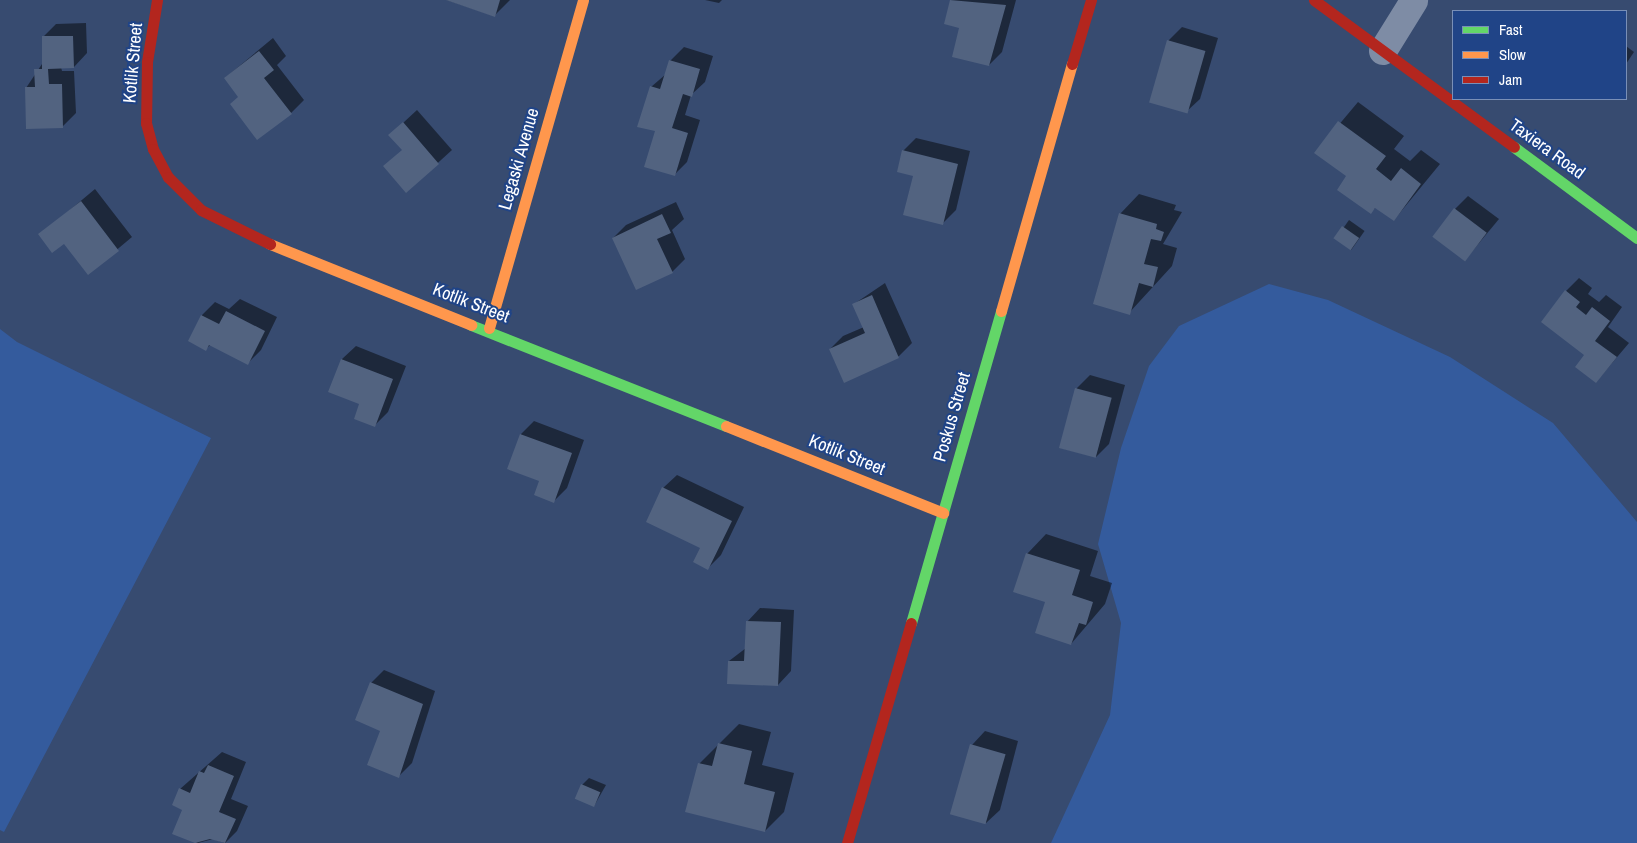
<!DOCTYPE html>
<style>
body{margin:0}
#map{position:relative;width:1637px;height:843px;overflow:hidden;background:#374b70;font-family:"Archivo Narrow",sans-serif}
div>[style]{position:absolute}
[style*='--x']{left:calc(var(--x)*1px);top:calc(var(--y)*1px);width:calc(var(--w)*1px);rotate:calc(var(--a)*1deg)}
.green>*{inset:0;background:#345b9d}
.shadow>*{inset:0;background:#0007;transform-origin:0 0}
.building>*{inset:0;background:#526380;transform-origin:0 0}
.street>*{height:28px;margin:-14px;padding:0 14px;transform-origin:14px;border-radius:14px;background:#7e8ca5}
.fast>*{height:11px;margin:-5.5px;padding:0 5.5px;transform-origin:5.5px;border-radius:5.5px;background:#63d668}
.slow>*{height:11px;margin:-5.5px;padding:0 5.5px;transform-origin:5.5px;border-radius:5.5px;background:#ff974d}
.jam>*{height:11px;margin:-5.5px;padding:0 5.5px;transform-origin:5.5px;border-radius:5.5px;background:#b3261e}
span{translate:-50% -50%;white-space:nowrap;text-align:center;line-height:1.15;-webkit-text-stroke:4px #204487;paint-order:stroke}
.street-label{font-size:18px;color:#fff}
.legend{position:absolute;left:1452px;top:10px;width:175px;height:90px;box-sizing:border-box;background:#204487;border:1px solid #798fb7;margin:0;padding:6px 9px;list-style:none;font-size:15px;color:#fff}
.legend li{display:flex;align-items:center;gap:10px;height:25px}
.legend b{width:25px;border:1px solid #798fb7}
</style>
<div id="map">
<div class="green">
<div style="clip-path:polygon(1269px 284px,1328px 300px,1450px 357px,1553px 423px,1637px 522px,1637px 843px,1051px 843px,1110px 715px,1121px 623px,1098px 544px,1121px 448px,1149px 366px,1179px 326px)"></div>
<div style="clip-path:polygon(0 329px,17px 342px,211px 438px,4px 832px,0 830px)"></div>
</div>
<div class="shadow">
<div style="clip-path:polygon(447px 0,510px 0,494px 16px)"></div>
<div style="clip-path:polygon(705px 0,722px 0,719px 3px)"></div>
<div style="clip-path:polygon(951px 0,1016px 0,1002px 52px,989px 65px,961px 27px,945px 23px)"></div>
<div style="clip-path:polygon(86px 23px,87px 53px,74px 67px,61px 67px,62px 71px,74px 71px,76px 113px,63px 126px,26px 88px,44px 61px,43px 37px,56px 24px)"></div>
<div style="clip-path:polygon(1182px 27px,1218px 38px,1200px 99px,1186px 112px,1151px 102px,1169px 40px)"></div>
<div style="clip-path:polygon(273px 38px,286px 56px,277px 65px,304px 100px,291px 113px,239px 96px,225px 78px)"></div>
<div style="clip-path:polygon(1626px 46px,1634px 52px,1626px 64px)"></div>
<div style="clip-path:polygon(684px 47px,713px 56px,705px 82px,691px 95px,685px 115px,700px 120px,687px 162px,674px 175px,656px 131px,651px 87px,666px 74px,670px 61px)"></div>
<div style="clip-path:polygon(1358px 102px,1404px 136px,1394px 149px,1410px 161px,1421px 150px,1440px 164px,1394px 220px,1376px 207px,1370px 213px,1348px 176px,1316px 152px)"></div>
<div style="clip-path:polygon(417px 110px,452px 150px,407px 191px,403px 149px,390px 135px)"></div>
<div style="clip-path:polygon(916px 138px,970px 151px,956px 210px,943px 223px,903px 151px)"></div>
<div style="clip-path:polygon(95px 189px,132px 237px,89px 273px,64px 242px,40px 235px)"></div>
<div style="clip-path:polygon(1139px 194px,1176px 205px,1174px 210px,1182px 212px,1163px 244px,1177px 248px,1172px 266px,1129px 313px,1120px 214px)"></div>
<div style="clip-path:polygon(1468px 196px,1499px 219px,1465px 260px,1455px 209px)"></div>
<div style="clip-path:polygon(676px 202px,684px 219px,672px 230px,685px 259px,672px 272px,613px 238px,626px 225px)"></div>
<div style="left:1349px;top:220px;width:19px;height:23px;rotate:35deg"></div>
<div style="clip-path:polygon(1579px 278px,1592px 288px,1588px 294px,1599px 302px,1606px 295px,1622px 307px,1608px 327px,1629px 343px,1596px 382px,1566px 291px)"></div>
<div style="clip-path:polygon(885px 283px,912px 343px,899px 356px,844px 381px,830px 349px,843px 336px,864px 327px,854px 304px)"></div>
<div style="clip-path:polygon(240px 299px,277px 317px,261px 350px,248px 363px,211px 344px,206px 349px,190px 341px,202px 315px,215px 302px,229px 309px)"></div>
<div style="clip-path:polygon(356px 346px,406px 366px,388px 412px,375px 425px,361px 403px,330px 391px,342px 359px)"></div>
<div style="clip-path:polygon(1090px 375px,1125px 385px,1109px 444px,1096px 457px,1061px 448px,1077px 388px)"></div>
<div style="clip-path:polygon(534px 421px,584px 440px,567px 488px,554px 501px,540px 480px,508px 469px,521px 434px)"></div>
<div style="clip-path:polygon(677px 475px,744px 507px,721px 555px,708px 568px,701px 548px,663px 488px)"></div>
<div style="clip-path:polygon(1046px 534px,1098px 551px,1090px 576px,1112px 583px,1105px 604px,1071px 644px,1027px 554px)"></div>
<div style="clip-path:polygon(760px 608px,794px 610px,791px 671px,778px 685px,729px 661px,746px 648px,747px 622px)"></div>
<div style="clip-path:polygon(384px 670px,435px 691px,412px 763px,399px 776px,371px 683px)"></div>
<div style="clip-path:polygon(739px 724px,771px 732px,762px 765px,794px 773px,784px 812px,765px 831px,687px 811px,700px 763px)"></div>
<div style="clip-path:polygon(985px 731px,1018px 741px,1000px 810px,986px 823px,972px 745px)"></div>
<div style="clip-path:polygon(222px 752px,246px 762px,231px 799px,248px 806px,237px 831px,225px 843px,213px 839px,198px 843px,174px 833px,184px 809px,180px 789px)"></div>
<div style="clip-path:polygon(589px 778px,606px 785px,594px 806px,582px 785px)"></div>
</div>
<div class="building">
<div style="clip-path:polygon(446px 0,500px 0,495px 17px)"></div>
<div style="clip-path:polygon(950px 0,1006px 5px,989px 66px,952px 57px,959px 28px,944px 24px)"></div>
<div style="clip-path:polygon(42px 36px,73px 36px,74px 68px,48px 69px,49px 84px,62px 84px,63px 128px,26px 129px,25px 87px,35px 87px,34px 69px,42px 69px)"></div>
<div style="left:1167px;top:40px;width:40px;height:65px;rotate:16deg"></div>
<div style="clip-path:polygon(259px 51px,274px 70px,264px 78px,292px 114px,257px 140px,230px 104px,238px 97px,224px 78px)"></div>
<div style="clip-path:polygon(669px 60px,700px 69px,692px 97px,683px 94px,672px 128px,688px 133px,675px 176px,644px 167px,655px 131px,637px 127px,650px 86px,660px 89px)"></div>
<div style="clip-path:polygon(1338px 121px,1386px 156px,1376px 169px,1391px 181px,1401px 168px,1421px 184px,1394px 221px,1375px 208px,1371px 214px,1337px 190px,1346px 176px,1314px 153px)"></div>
<div style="clip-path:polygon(403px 122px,439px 164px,406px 193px,383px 166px,402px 150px,388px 135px)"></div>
<div style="clip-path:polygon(902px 150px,958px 164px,943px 225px,903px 215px,913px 176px,897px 172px)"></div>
<div style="clip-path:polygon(81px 201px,119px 251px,88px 275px,64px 244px,52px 253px,38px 234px)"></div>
<div style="left:1454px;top:208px;width:41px;height:36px;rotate:37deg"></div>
<div style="clip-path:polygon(1119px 213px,1157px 224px,1156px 229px,1164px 232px,1161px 241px,1151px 239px,1144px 264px,1158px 267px,1153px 287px,1139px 283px,1130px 315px,1093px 304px)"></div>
<div style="clip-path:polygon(662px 214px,671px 233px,657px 239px,673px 273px,636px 290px,612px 238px)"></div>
<div style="left:1342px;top:226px;width:21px;height:15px;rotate:35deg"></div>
<div style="clip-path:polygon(1565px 290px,1580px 302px,1576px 307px,1586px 315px,1592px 307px,1610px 321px,1595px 341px,1617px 357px,1596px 383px,1575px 367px,1584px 355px,1541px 322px)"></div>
<div style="clip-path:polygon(872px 295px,899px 358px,844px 383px,829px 349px,865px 333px,852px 304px)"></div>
<div style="clip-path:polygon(226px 311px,265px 331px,248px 365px,209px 345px,206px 351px,188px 341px,201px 315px,219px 324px)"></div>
<div style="clip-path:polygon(341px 359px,393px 379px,375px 427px,354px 419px,359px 404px,328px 392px)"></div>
<div style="left:1075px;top:388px;width:38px;height:62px;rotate:15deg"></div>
<div style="clip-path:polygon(520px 434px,572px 453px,554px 503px,534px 495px,539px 481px,507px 469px)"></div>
<div style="clip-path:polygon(662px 487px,732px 521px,708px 570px,693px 562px,700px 548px,646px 522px)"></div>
<div style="clip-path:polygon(1026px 553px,1080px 570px,1072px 595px,1093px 602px,1086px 625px,1079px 623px,1071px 645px,1035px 633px,1045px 602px,1013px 592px)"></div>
<div style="clip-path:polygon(746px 621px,781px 622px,778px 686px,727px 684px,728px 661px,744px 661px)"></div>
<div style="clip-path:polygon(370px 682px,423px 704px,399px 778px,367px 765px,380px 731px,355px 720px)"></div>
<div style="clip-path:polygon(718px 743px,752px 751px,744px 784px,775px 792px,765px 832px,685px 812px,698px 763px,712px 766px)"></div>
<div style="left:970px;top:744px;width:37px;height:73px;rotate:16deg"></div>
<div style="clip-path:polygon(208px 765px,234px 776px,219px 812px,236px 819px,225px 843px,210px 839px,195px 843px,172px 834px,182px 810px,172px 805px,179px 788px,190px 793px,199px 771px,204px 773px)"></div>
<div style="left:581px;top:784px;width:21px;height:16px;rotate:23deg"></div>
</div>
<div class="street">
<div style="--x:1383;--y:51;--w:59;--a:-58.2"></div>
</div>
<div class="fast">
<div style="--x:1514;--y:147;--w:153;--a:36.5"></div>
<div style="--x:471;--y:325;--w:274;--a:21.6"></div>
<div style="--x:911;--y:623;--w:325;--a:-73.9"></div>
</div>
<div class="slow">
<div style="--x:270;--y:244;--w:217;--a:21.9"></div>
<div style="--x:1001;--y:311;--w:257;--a:-74"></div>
<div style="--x:489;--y:328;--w:341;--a:-74"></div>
<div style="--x:726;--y:426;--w:234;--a:21.8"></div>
</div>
<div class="jam">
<div style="--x:157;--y:0;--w:63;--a:99.2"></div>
<div style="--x:147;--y:62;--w:61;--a:90.9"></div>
<div style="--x:146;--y:123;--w:27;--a:75"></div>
<div style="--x:153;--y:149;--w:32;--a:62"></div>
<div style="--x:168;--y:177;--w:47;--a:45"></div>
<div style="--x:201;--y:210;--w:77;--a:26.2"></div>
<div style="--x:1314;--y:0;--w:248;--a:36.3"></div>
<div style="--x:1072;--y:64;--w:67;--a:-73.5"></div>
<div style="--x:847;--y:843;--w:229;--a:-73.8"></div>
</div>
<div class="street-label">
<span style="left:133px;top:63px;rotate:-85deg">Kotlik Street</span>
<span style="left:1547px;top:149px;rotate:36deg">Taxiera Road</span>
<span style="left:519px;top:159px;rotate:-74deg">Legaski Avenue</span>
<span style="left:471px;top:303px;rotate:21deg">Kotlik Street</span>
<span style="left:952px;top:417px;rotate:-74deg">Poskus Street</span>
<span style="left:847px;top:455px;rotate:22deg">Kotlik Street</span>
</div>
<ul class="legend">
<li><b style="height:6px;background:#63d668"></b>Fast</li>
<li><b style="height:6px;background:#ff974d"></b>Slow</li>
<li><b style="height:6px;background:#b3261e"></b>Jam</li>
</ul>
</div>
